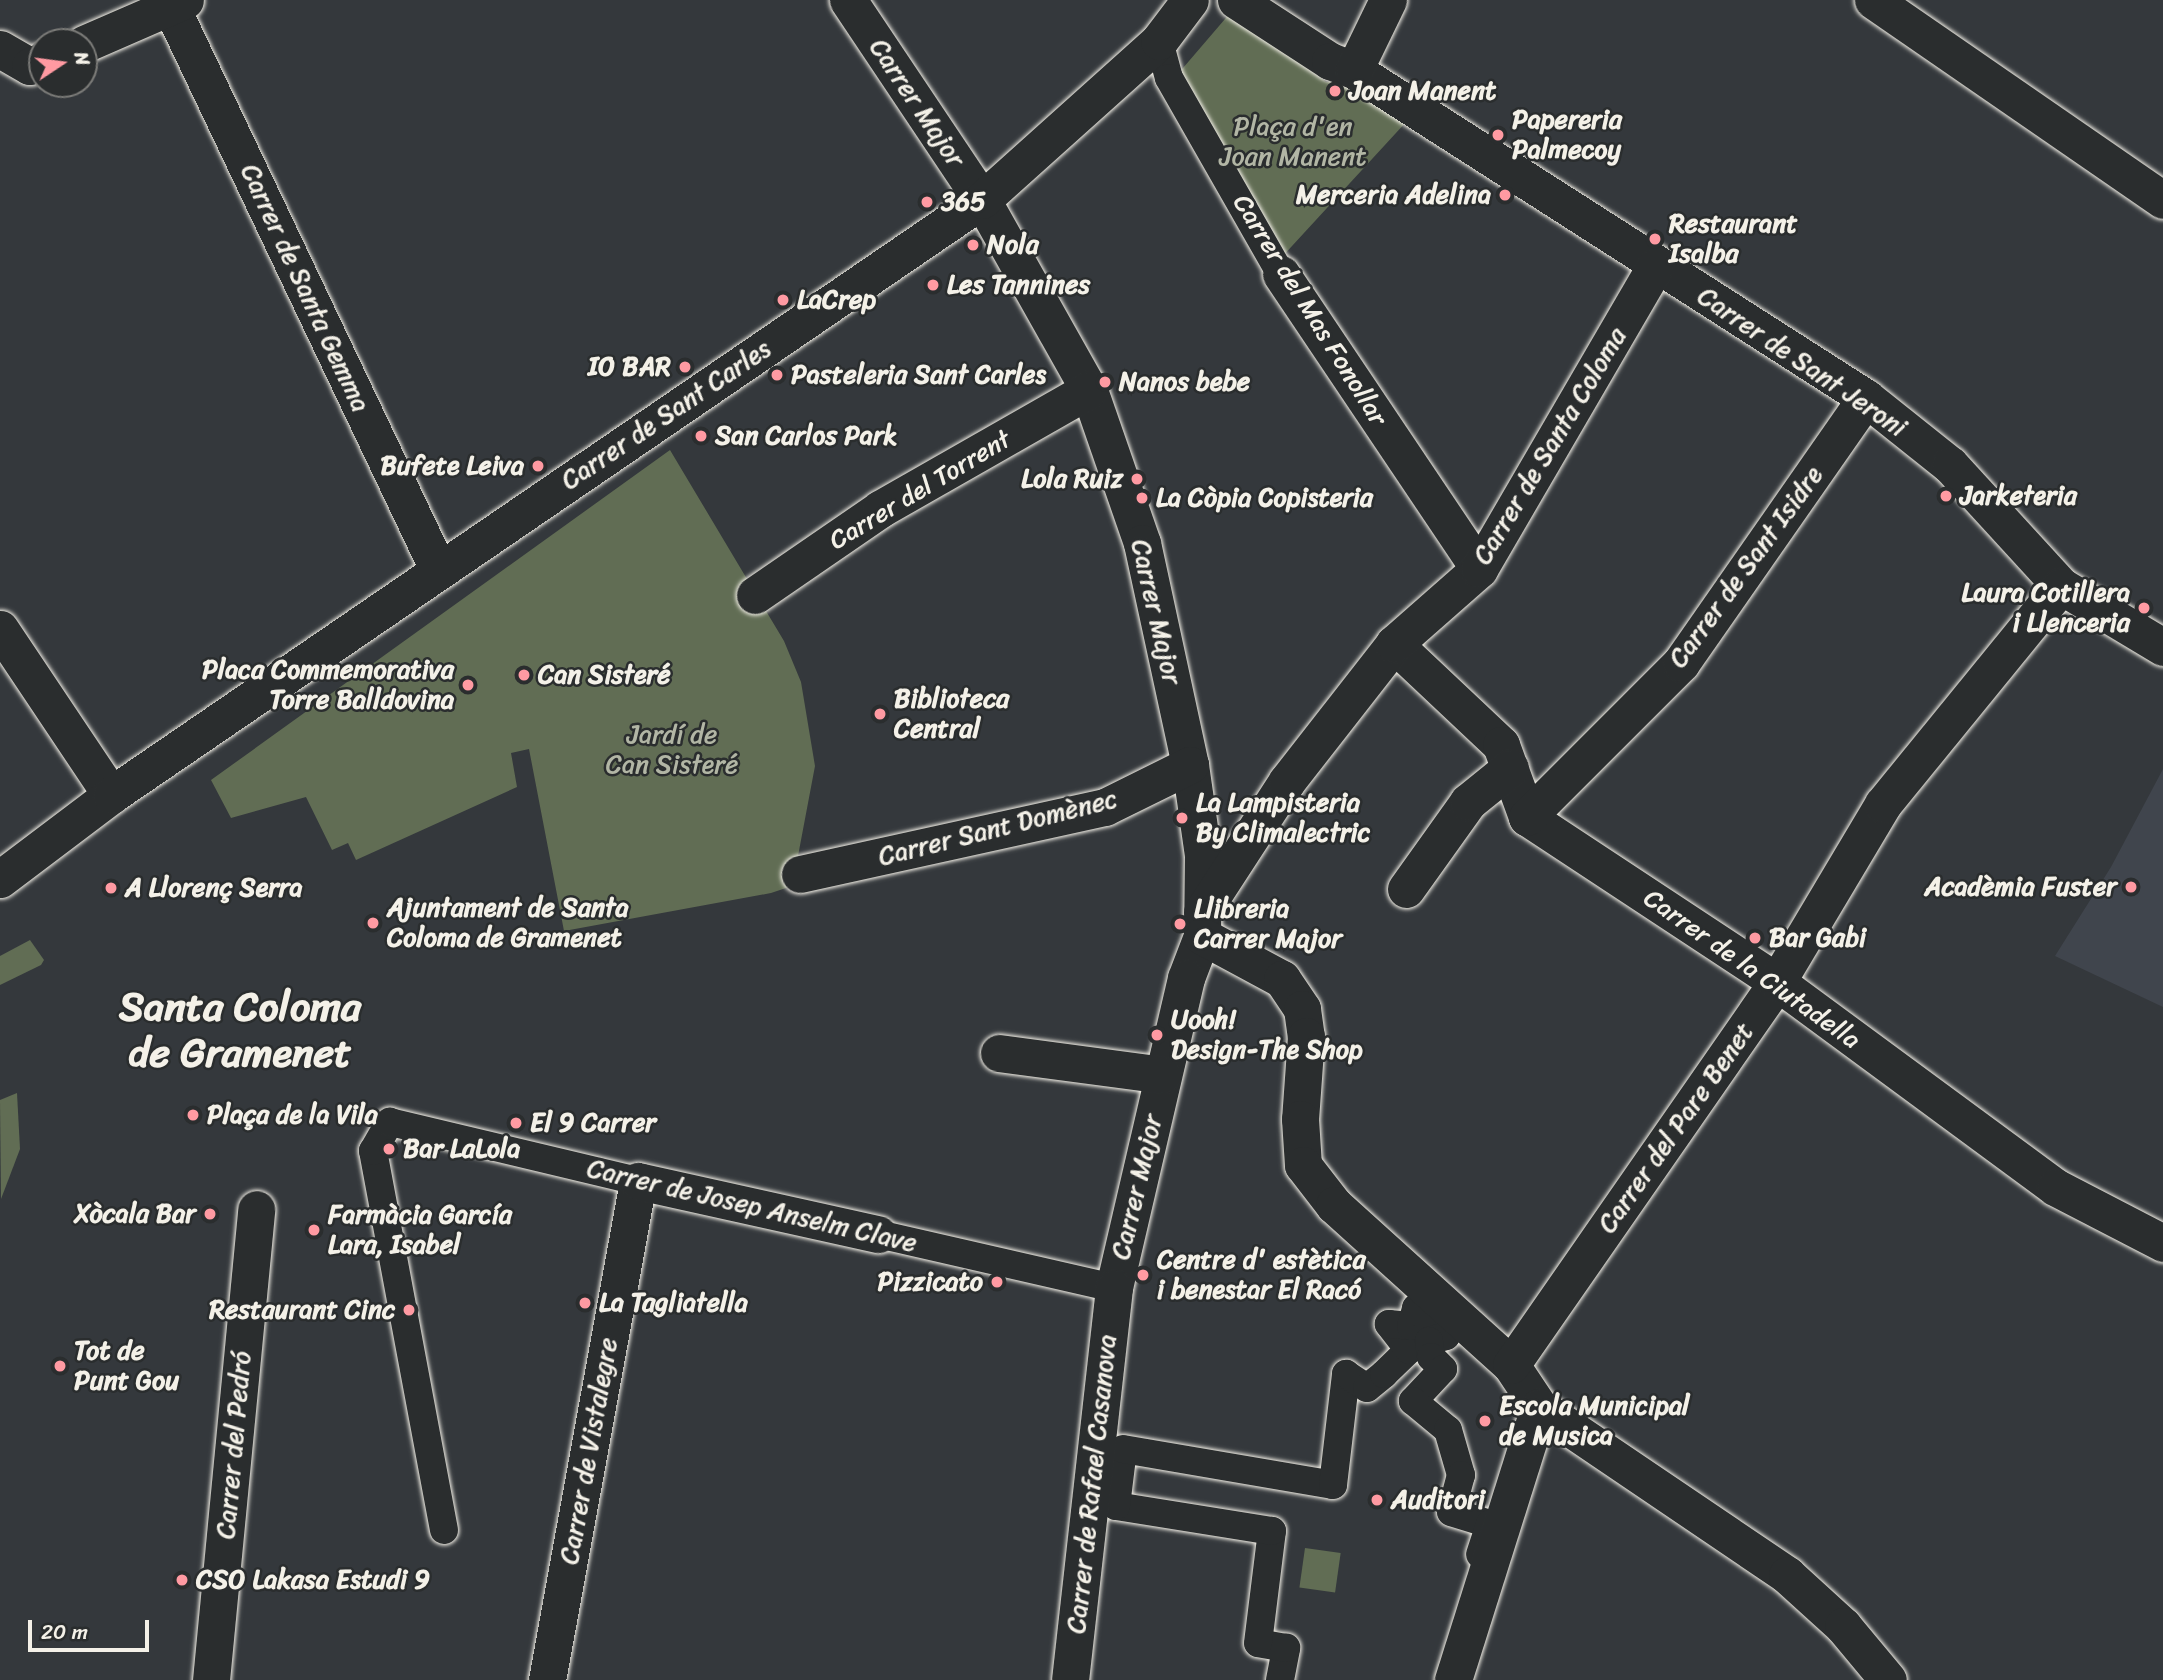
<!DOCTYPE html>
<meta charset="utf-8">
<style>
body{margin:0}
#map{position:relative;width:2163px;height:1680px;overflow:hidden;background:#34383c;font-family:Sriracha,sans-serif}
div>[style]{position:absolute}
[style*='--x']{left:calc(var(--x)*1px);top:calc(var(--y)*1px);width:calc(var(--w)*1px);rotate:calc(var(--a)*1deg)}
.built>*{inset:0;background:#40454d}
.green>*{inset:0;background:#616d54;transform-origin:0 0}
.roads{filter:drop-shadow(0 0 2px #f4f1e8) drop-shadow(0 0 2px #f4f1e8)}
.pedestrian>*{height:28px;margin:-14px;padding:0 14px;transform-origin:14px;border-radius:14px;background:#2a2d2e}
.minor>*{height:37px;margin:-18.5px;padding:0 18.5px;transform-origin:18.5px;border-radius:18.5px;background:#2a2d2e}
.dots>*{width:19px;height:19px;translate:-50% -50%;box-sizing:border-box;border:4px solid #2a2d2e;border-radius:50%}
span{translate:-50% -50%;white-space:nowrap;text-align:center;line-height:1.15;-webkit-text-stroke:5px #2a2d2e;paint-order:stroke}
.poi-label{font-size:26px;color:#f4f1e8;font-weight:700}
.left{translate:0 -50%;text-align:left}
.right{translate:-100% -50%;text-align:right}
.street-label{font-size:26px;color:#f4f1e8}
.park-label{font-size:26px;color:#b2b6a5}
.town-label{font-size:40px;color:#f4f1e8;font-weight:700}
.north{position:absolute;left:28px;top:28px;width:70px;height:70px;box-sizing:border-box;background:#2a2d2e;border:2px solid #7b7b78;border-radius:50%;rotate:77deg;font-size:19px;font-weight:700;line-height:28px;text-align:center;color:#f4f1e8}
.north::after{content:'';display:block;margin:auto;width:24px;height:32px;background:#ff9aa2;clip-path:polygon(50% 0,100% 100%,50% 72%,0 100%)}
.scale{position:absolute;left:28px;top:1620px;width:121px;height:32px;box-sizing:border-box;border:4px solid #f4f1e8;border-top:0;padding-left:9px;font-size:21px;line-height:24px;white-space:nowrap;color:#f4f1e8;-webkit-text-stroke:5px #2a2d2e;paint-order:stroke}
</style>
<div id="map">
<div class="built">
<div style="clip-path:polygon(2163px 769px,2163px 1007px,2055px 956px,2111px 867px)"></div>
</div>
<div class="green">
<div style="clip-path:polygon(1231px 12px,1326px 82px,1345px 81px,1407px 121px,1281px 258px,1177px 75px)"></div>
<div style="clip-path:polygon(670px 450px,784px 641px,801px 682px,815px 766px,798px 856px,798px 884px,771px 893px,564px 931px,529px 749px,511px 753px,517px 787px,356px 860px,348px 843px,332px 850px,306px 797px,231px 818px,211px 780px)"></div>
<div style="clip-path:polygon(30px 940px,44px 960px,41px 965px,0 985px,0 956px)"></div>
<div style="clip-path:polygon(17px 1093px,20px 1149px,1px 1199px,0 1100px)"></div>
<div style="left:1305px;top:1548px;width:36px;height:40px;rotate:8deg"></div>
</div>
<div class="roads">
<div class="pedestrian">
<div style="--x:1159;--y:41;--w:38;--a:75"></div>
<div style="--x:1169;--y:78;--w:226;--a:60.3"></div>
<div style="--x:878;--y:1234;--w:242;--a:12.9"></div>
<div style="--x:444;--y:1530;--w:386;--a:-100.6"></div>
<div style="--x:373;--y:1151;--w:34;--a:-60"></div>
<div style="--x:390;--y:1122;--w:255;--a:13.4"></div>
<div style="--x:1280;--y:1680;--w:33;--a:-79"></div>
<div style="--x:1286;--y:1648;--w:28;--a:-170"></div>
<div style="--x:1258;--y:1643;--w:113;--a:-82.9"></div>
<div style="--x:1272;--y:1531;--w:158;--a:-170.9"></div>
<div style="--x:1116;--y:1506;--w:57;--a:-83"></div>
<div style="--x:1123;--y:1449;--w:213;--a:9.7"></div>
<div style="--x:1333;--y:1485;--w:112;--a:-83.3"></div>
<div style="--x:1346;--y:1374;--w:25;--a:34"></div>
<div style="--x:1367;--y:1388;--w:22;--a:-39"></div>
<div style="--x:1384;--y:1374;--w:35;--a:-44"></div>
<div style="--x:1409;--y:1350;--w:33;--a:-128"></div>
<div style="--x:1389;--y:1324;--w:22;--a:5"></div>
<div style="--x:1411;--y:1326;--w:19;--a:-74"></div>
<div style="--x:1416;--y:1308;--w:41;--a:43"></div>
<div style="--x:1446;--y:1336;--w:18;--a:164"></div>
<div style="--x:1429;--y:1341;--w:16;--a:83"></div>
<div style="--x:1431;--y:1357;--w:17;--a:45"></div>
<div style="--x:1443;--y:1369;--w:44;--a:133.2"></div>
<div style="--x:1413;--y:1401;--w:45;--a:39.6"></div>
<div style="--x:1448;--y:1430;--w:47;--a:73.9"></div>
<div style="--x:1461;--y:1475;--w:38;--a:105"></div>
<div style="--x:1451;--y:1512;--w:41;--a:17.1"></div>
<div style="--x:1490;--y:1524;--w:32;--a:108"></div>
</div>
<div class="minor">
<div style="--x:848;--y:0;--w:241;--a:56.2"></div>
<div style="--x:982;--y:200;--w:218;--a:60.6"></div>
<div style="--x:1089;--y:390;--w:162;--a:70.9"></div>
<div style="--x:1142;--y:543;--w:227;--a:77.8"></div>
<div style="--x:1190;--y:765;--w:91;--a:81.8"></div>
<div style="--x:1203;--y:855;--w:81;--a:90.7"></div>
<div style="--x:1202;--y:936;--w:45;--a:110.9"></div>
<div style="--x:1186;--y:978;--w:318;--a:103.1"></div>
<div style="--x:1114;--y:1288;--w:394;--a:96.4"></div>
<div style="--x:1236;--y:0;--w:112;--a:33"></div>
<div style="--x:1330;--y:61;--w:26;--a:21"></div>
<div style="--x:1354;--y:70;--w:608;--a:32.64"></div>
<div style="--x:1866;--y:398;--w:107;--a:38.6"></div>
<div style="--x:1950;--y:465;--w:164;--a:47.5"></div>
<div style="--x:2061;--y:586;--w:119;--a:30.9"></div>
<div style="--x:1873;--y:0;--w:352;--a:34.6"></div>
<div style="--x:171;--y:7;--w:622;--a:64.59"></div>
<div style="--x:84;--y:44;--w:110;--a:-23.5"></div>
<div style="--x:0;--y:49;--w:34;--a:30"></div>
<div style="--x:30;--y:66;--w:13;--a:-23"></div>
<div style="--x:1354;--y:70;--w:78;--a:-64.1"></div>
<div style="--x:1281;--y:274;--w:355;--a:56.1"></div>
<div style="--x:755;--y:595;--w:152;--a:-34.5"></div>
<div style="--x:880;--y:509;--w:241;--a:-29.7"></div>
<div style="--x:0;--y:629;--w:200;--a:56.2"></div>
<div style="--x:1394;--y:644;--w:147;--a:43.3"></div>
<div style="--x:1501;--y:745;--w:77;--a:70.1"></div>
<div style="--x:1527;--y:817;--w:300;--a:33.4"></div>
<div style="--x:1777;--y:982;--w:345;--a:36.4"></div>
<div style="--x:2055;--y:1187;--w:122;--a:27.4"></div>
<div style="--x:1527;--y:817;--w:218;--a:-45"></div>
<div style="--x:1681;--y:663;--w:323;--a:-55.1"></div>
<div style="--x:800;--y:874;--w:312;--a:-12.4"></div>
<div style="--x:1105;--y:807;--w:95;--a:-26.3"></div>
<div style="--x:0;--y:879;--w:139;--a:-37.1"></div>
<div style="--x:111;--y:795;--w:1055;--a:-34.34"></div>
<div style="--x:982;--y:200;--w:238;--a:-41.9"></div>
<div style="--x:1159;--y:41;--w:51;--a:-52.9"></div>
<div style="--x:1406;--y:889;--w:107;--a:-54.5"></div>
<div style="--x:1468;--y:802;--w:54;--a:-39"></div>
<div style="--x:1202;--y:912;--w:156;--a:-57"></div>
<div style="--x:1287;--y:781;--w:174;--a:-52"></div>
<div style="--x:1394;--y:644;--w:113;--a:-41.4"></div>
<div style="--x:1479;--y:569;--w:350;--a:-59.8"></div>
<div style="--x:1202;--y:936;--w:91;--a:28.3"></div>
<div style="--x:1282;--y:979;--w:36;--a:56"></div>
<div style="--x:1302;--y:1009;--w:27;--a:82"></div>
<div style="--x:1306;--y:1036;--w:83;--a:94.1"></div>
<div style="--x:1300;--y:1119;--w:46;--a:86.3"></div>
<div style="--x:1303;--y:1165;--w:51;--a:52.2"></div>
<div style="--x:1334;--y:1205;--w:239;--a:42.1"></div>
<div style="--x:1511;--y:1365;--w:50;--a:56.3"></div>
<div style="--x:1539;--y:1407;--w:300;--a:34.1"></div>
<div style="--x:1787;--y:1575;--w:76;--a:42.3"></div>
<div style="--x:1843;--y:1626;--w:70;--a:50.2"></div>
<div style="--x:999;--y:1053;--w:165;--a:7.6"></div>
<div style="--x:1511;--y:1365;--w:466;--a:-55.2"></div>
<div style="--x:1777;--y:982;--w:207;--a:-59.2"></div>
<div style="--x:1883;--y:804;--w:281;--a:-50.8"></div>
<div style="--x:211;--y:1680;--w:473;--a:-84.5"></div>
<div style="--x:547;--y:1680;--w:507;--a:-79.66"></div>
<div style="--x:638;--y:1181;--w:246;--a:12.5"></div>
<div style="--x:1453;--y:1680;--w:286;--a:-72.5"></div>
</div>
</div>
<div class="dots">
<div style="left:1335px;top:91px;background:#ff9aa2"></div>
<div style="left:1498px;top:135px;background:#ff9aa2"></div>
<div style="left:1505px;top:195px;background:#ff9aa2"></div>
<div style="left:927px;top:202px;background:#ff9aa2"></div>
<div style="left:1655px;top:239px;background:#ff9aa2"></div>
<div style="left:973px;top:245px;background:#ff9aa2"></div>
<div style="left:933px;top:285px;background:#ff9aa2"></div>
<div style="left:783px;top:300px;background:#ff9aa2"></div>
<div style="left:685px;top:367px;background:#ff9aa2"></div>
<div style="left:777px;top:375px;background:#ff9aa2"></div>
<div style="left:1105px;top:382px;background:#ff9aa2"></div>
<div style="left:701px;top:436px;background:#ff9aa2"></div>
<div style="left:538px;top:466px;background:#ff9aa2"></div>
<div style="left:1137px;top:479px;background:#ff9aa2"></div>
<div style="left:1946px;top:496px;background:#ff9aa2"></div>
<div style="left:1142px;top:498px;background:#ff9aa2"></div>
<div style="left:2144px;top:608px;background:#ff9aa2"></div>
<div style="left:524px;top:675px;background:#ff9aa2"></div>
<div style="left:468px;top:685px;background:#ff9aa2"></div>
<div style="left:880px;top:714px;background:#ff9aa2"></div>
<div style="left:1182px;top:818px;background:#ff9aa2"></div>
<div style="left:2131px;top:887px;background:#ff9aa2"></div>
<div style="left:111px;top:888px;background:#ff9aa2"></div>
<div style="left:373px;top:923px;background:#ff9aa2"></div>
<div style="left:1180px;top:924px;background:#ff9aa2"></div>
<div style="left:1755px;top:938px;background:#ff9aa2"></div>
<div style="left:1157px;top:1035px;background:#ff9aa2"></div>
<div style="left:193px;top:1115px;background:#ff9aa2"></div>
<div style="left:516px;top:1123px;background:#ff9aa2"></div>
<div style="left:389px;top:1149px;background:#ff9aa2"></div>
<div style="left:210px;top:1214px;background:#ff9aa2"></div>
<div style="left:314px;top:1230px;background:#ff9aa2"></div>
<div style="left:1143px;top:1275px;background:#ff9aa2"></div>
<div style="left:997px;top:1282px;background:#ff9aa2"></div>
<div style="left:585px;top:1303px;background:#ff9aa2"></div>
<div style="left:409px;top:1310px;background:#ff9aa2"></div>
<div style="left:60px;top:1366px;background:#ff9aa2"></div>
<div style="left:1485px;top:1421px;background:#ff9aa2"></div>
<div style="left:1377px;top:1500px;background:#ff9aa2"></div>
<div style="left:182px;top:1580px;background:#ff9aa2"></div>
</div>
<div class="poi-label">
<span class="left" style="left:1349px;top:91px">Joan Manent</span>
<span class="left" style="left:1512px;top:135px">Papereria<br>Palmecoy</span>
<span class="right" style="left:1491px;top:195px">Merceria Adelina</span>
<span class="left" style="left:941px;top:202px">365</span>
<span class="left" style="left:1669px;top:239px">Restaurant<br>Isalba</span>
<span class="left" style="left:987px;top:245px">Nola</span>
<span class="left" style="left:947px;top:285px">Les Tannines</span>
<span class="left" style="left:797px;top:300px">LaCrep</span>
<span class="right" style="left:671px;top:367px">IO BAR</span>
<span class="left" style="left:791px;top:375px">Pasteleria Sant Carles</span>
<span class="left" style="left:1119px;top:382px">Nanos bebe</span>
<span class="left" style="left:715px;top:436px">San Carlos Park</span>
<span class="right" style="left:524px;top:466px">Bufete Leiva</span>
<span class="right" style="left:1123px;top:479px">Lola Ruiz</span>
<span class="left" style="left:1960px;top:496px">Jarketeria</span>
<span class="left" style="left:1156px;top:498px">La Còpia Copisteria</span>
<span class="right" style="left:2130px;top:608px">Laura Cotillera<br>i Llenceria</span>
<span class="right" style="left:454px;top:685px">Placa Commemorativa<br>Torre Balldovina</span>
<span class="left" style="left:538px;top:675px">Can Sisteré</span>
<span class="left" style="left:894px;top:714px">Biblioteca<br>Central</span>
<span class="left" style="left:1196px;top:818px">La Lampisteria<br>By Climalectric</span>
<span class="right" style="left:2117px;top:887px">Acadèmia Fuster</span>
<span class="left" style="left:125px;top:888px">A Llorenç Serra</span>
<span class="left" style="left:387px;top:923px">Ajuntament de Santa<br>Coloma de Gramenet</span>
<span class="left" style="left:1194px;top:924px">Llibreria<br>Carrer Major</span>
<span class="left" style="left:1769px;top:938px">Bar Gabi</span>
<span class="left" style="left:1171px;top:1035px">Uooh!<br>Design-The Shop</span>
<span class="left" style="left:207px;top:1115px">Plaça de la Vila</span>
<span class="left" style="left:530px;top:1123px">El 9 Carrer</span>
<span class="left" style="left:403px;top:1149px">Bar LaLola</span>
<span class="right" style="left:196px;top:1214px">Xòcala Bar</span>
<span class="left" style="left:328px;top:1230px">Farmàcia García<br>Lara, Isabel</span>
<span class="left" style="left:1157px;top:1275px">Centre d' estètica<br>i benestar El Racó</span>
<span class="right" style="left:983px;top:1282px">Pizzicato</span>
<span class="left" style="left:599px;top:1303px">La Tagliatella</span>
<span class="right" style="left:395px;top:1310px">Restaurant Cinc</span>
<span class="left" style="left:74px;top:1366px">Tot de<br>Punt Gou</span>
<span class="left" style="left:1499px;top:1421px">Escola Municipal<br>de Musica</span>
<span class="left" style="left:1391px;top:1500px">Auditori</span>
<span class="left" style="left:196px;top:1580px">CSO Lakasa Estudi 9</span>
</div>
<div class="street-label">
<span style="left:917px;top:103px;rotate:56deg">Carrer Major</span>
<span style="left:305px;top:288px;rotate:65deg">Carrer de Santa Gemma</span>
<span style="left:1310px;top:310px;rotate:58deg">Carrer del Mas Fonollar</span>
<span style="left:1802px;top:362px;rotate:34deg">Carrer de Sant Jeroni</span>
<span style="left:666px;top:415px;rotate:-34deg">Carrer de Sant Carles</span>
<span style="left:1550px;top:446px;rotate:-59deg">Carrer de Santa Coloma</span>
<span style="left:920px;top:490px;rotate:-31deg">Carrer del Torrent</span>
<span style="left:1746px;top:567px;rotate:-54deg">Carrer de Sant Isidre</span>
<span style="left:1156px;top:612px;rotate:77deg">Carrer Major</span>
<span style="left:998px;top:828px;rotate:-14deg">Carrer Sant Domènec</span>
<span style="left:1752px;top:969px;rotate:35deg">Carrer de la Ciutadella</span>
<span style="left:1676px;top:1128px;rotate:-55deg">Carrer del Pare Benet</span>
<span style="left:1137px;top:1187px;rotate:-77deg">Carrer Major</span>
<span style="left:752px;top:1206px;rotate:13deg">Carrer de Josep Anselm Clave</span>
<span style="left:234px;top:1445px;rotate:-85deg">Carrer del Pedró</span>
<span style="left:589px;top:1451px;rotate:-80deg">Carrer de Vistalegre</span>
<span style="left:1092px;top:1484px;rotate:-84deg">Carrer de Rafael Casanova</span>
</div>
<div class="park-label">
<span style="left:1293px;top:142px">Plaça d'en<br>Joan Manent</span>
<span style="left:672px;top:750px">Jardí de<br>Can Sisteré</span>
</div>
<div class="town-label">
<span style="left:240px;top:1030px">Santa Coloma<br>de Gramenet</span>
</div>
<div class="north">N</div>
<div class="scale">20 m</div>
</div>
